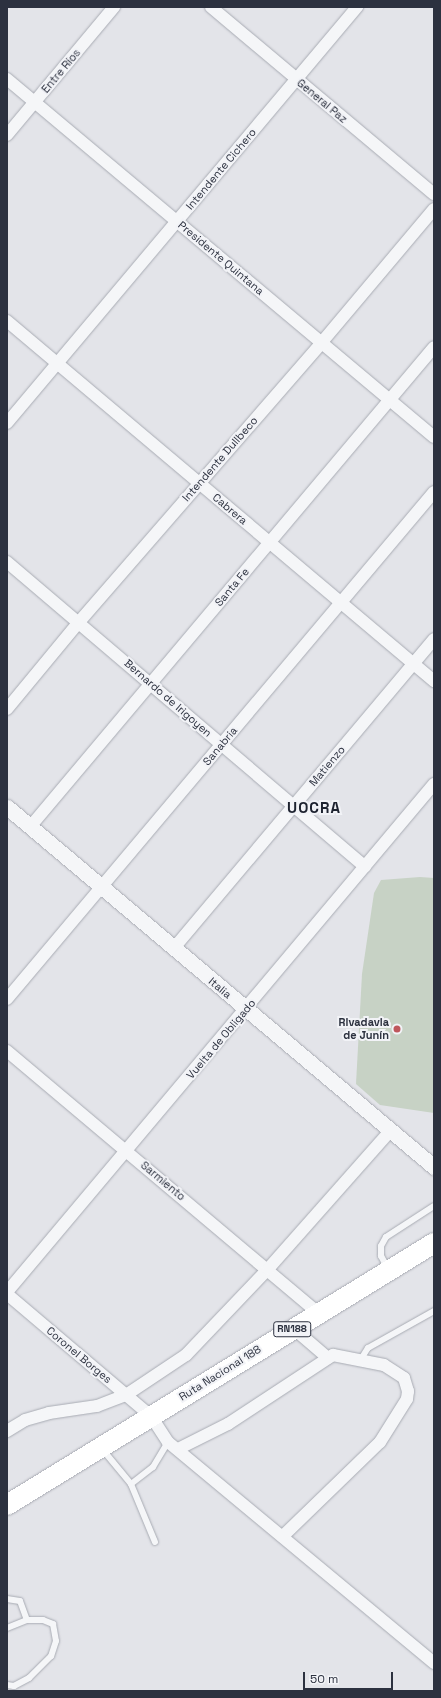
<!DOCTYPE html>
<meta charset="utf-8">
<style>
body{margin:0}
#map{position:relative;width:441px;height:1698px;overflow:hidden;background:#e3e4e9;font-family:"Space Grotesk",sans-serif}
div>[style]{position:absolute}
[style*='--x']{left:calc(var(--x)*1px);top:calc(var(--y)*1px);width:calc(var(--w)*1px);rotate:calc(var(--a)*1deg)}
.green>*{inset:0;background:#c7d2c5}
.roads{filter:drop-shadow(0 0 1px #a8abb3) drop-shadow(0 0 1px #a8abb3)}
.service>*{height:6px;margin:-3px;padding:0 3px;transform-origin:3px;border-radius:3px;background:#f5f6f8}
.minor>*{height:12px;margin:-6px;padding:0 6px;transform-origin:6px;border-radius:6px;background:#f5f6f8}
.tertiary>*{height:15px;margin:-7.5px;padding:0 7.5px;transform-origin:7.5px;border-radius:7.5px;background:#f5f6f8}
.trunk>*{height:20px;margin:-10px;padding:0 10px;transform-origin:10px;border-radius:10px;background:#fff}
.dots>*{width:11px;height:11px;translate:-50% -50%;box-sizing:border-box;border:2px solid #f2f3f7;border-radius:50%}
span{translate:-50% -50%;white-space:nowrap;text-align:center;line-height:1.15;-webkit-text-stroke:4px #f2f3f7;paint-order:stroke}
.shield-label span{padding:1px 3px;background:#f2f3f7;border:1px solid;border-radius:3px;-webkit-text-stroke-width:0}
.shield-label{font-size:10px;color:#2c313f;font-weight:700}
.street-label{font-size:11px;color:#2c313f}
.poi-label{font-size:11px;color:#2c313f;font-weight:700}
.right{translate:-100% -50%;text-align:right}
.district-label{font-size:15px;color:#1e2330;font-weight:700;letter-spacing:1px}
.frame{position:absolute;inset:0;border:8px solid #2c313f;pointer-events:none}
.scale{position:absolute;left:303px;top:1672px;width:90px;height:18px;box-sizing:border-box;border:2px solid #2c313f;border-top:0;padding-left:5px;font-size:12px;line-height:14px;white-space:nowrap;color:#2c313f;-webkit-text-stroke:3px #f2f3f7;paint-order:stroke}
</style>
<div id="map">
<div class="green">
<div style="clip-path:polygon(420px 877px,434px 878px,434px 1113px,380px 1105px,356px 1084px,362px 974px,374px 893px,381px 880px)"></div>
</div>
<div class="roads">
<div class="service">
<div style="--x:388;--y:1269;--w:15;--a:-118"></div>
<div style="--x:381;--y:1256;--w:10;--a:-90"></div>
<div style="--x:381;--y:1246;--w:10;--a:-61"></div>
<div style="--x:386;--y:1237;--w:57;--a:-32.9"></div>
<div style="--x:361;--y:1359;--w:13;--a:-58"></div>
<div style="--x:368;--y:1348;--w:76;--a:-29.3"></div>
<div style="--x:103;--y:1450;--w:44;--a:50.5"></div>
<div style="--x:155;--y:1542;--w:63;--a:-112.5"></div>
<div style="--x:131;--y:1484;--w:28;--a:-38"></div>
<div style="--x:153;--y:1467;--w:29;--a:-59"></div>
<div style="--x:7;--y:1599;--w:13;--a:9"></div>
<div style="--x:20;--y:1601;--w:20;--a:70"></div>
<div style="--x:7;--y:1628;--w:22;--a:-22"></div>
<div style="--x:27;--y:1620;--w:16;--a:0"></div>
<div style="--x:43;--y:1620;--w:11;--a:22"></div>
<div style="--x:53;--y:1624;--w:17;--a:80"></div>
<div style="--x:56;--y:1641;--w:16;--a:108"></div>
<div style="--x:51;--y:1656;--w:31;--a:135"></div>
<div style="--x:29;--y:1678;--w:17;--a:152"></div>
<div style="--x:14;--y:1686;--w:7;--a:-172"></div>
</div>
<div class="minor">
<div style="--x:211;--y:7;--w:291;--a:40"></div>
<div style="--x:7;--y:79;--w:557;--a:39.98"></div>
<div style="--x:7;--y:135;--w:167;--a:-50.1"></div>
<div style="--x:7;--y:321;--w:559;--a:40.13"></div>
<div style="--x:7;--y:423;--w:544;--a:-49.92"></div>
<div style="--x:7;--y:562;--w:470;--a:40.4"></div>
<div style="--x:7;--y:709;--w:113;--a:-50.4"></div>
<div style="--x:79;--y:622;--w:371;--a:-49"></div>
<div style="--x:322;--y:342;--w:174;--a:-49.9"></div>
<div style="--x:30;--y:827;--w:627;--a:-49.91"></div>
<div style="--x:174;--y:948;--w:404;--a:-49.9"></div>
<div style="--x:7;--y:999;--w:663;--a:-49.9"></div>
<div style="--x:7;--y:1051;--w:407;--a:40.1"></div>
<div style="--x:7;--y:1292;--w:664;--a:-49.95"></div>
<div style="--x:7;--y:1294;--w:189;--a:40.3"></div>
<div style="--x:151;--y:1416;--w:31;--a:57"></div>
<div style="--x:168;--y:1442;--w:346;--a:39.7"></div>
<div style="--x:293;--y:1328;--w:46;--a:40.6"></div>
<div style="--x:7;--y:1431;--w:21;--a:-31"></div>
<div style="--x:25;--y:1420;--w:25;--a:-16"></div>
<div style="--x:49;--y:1413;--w:49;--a:-8.3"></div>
<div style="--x:97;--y:1406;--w:31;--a:-21"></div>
<div style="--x:126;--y:1395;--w:72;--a:-33.7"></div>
<div style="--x:186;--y:1355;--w:119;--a:-46.4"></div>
<div style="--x:268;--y:1269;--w:184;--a:-48.5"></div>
<div style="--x:178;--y:1449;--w:56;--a:-26.6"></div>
<div style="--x:228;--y:1424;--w:126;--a:-33.3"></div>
<div style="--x:333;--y:1355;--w:52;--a:11.1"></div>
<div style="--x:384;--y:1365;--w:24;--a:33"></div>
<div style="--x:404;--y:1378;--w:14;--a:73"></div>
<div style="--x:408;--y:1391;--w:8;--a:97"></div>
<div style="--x:407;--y:1399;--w:51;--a:122.1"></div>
<div style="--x:380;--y:1442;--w:136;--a:135.9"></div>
</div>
<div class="tertiary">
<div style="--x:7;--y:807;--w:559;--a:40.13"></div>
</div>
<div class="trunk">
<div style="--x:7;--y:1505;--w:501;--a:-31.53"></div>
</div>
</div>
<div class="dots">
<div style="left:397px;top:1029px;background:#bf575c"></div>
</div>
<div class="shield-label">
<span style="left:292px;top:1329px">RN188</span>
</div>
<div class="street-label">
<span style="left:61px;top:71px;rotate:-50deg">Entre Ríos</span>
<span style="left:322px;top:101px;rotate:40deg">General Paz</span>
<span style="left:221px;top:169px;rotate:-50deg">Intendente Cichero</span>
<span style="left:221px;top:258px;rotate:40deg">Presidente Quintana</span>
<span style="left:220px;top:459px;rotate:-49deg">Intendente Dullbeco</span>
<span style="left:230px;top:509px;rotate:40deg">Cabrera</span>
<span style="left:232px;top:587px;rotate:-50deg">Santa Fe</span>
<span style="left:168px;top:698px;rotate:41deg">Bernardo de Irigoyen</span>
<span style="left:220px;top:746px;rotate:-50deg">Sanabria</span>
<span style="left:327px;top:766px;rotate:-50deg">Matienzo</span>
<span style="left:220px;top:988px;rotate:40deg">Italia</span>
<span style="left:221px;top:1039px;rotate:-50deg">Vuelta de Obligado</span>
<span style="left:163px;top:1181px;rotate:40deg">Sarmiento</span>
<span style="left:79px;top:1355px;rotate:40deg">Coronel Borges</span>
<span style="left:220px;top:1373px;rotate:-32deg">Ruta Nacional 188</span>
</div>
<div class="poi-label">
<span class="right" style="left:389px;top:1029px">Rivadavia<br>de Junín</span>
</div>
<div class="district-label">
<span style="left:314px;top:808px">UOCRA</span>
</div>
<div class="frame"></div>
<div class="scale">50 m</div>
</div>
